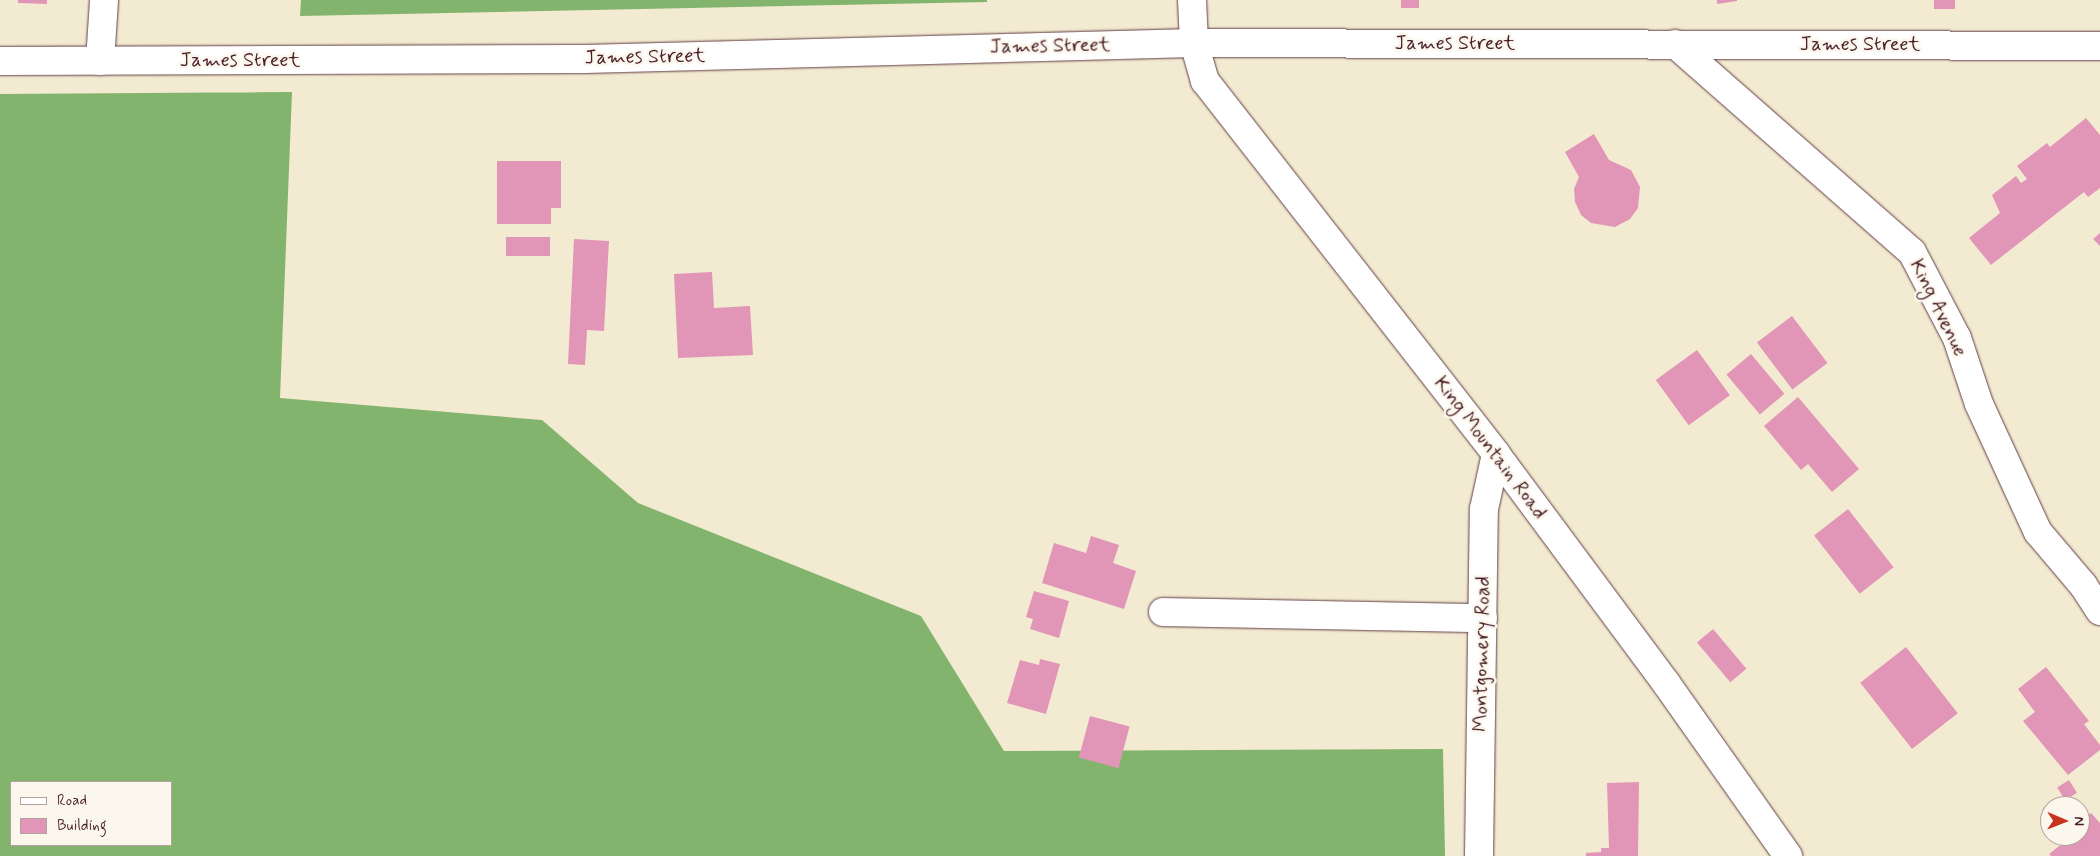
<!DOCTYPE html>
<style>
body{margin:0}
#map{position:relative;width:2100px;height:856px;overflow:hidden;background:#f2ead1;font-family:Mynerve,sans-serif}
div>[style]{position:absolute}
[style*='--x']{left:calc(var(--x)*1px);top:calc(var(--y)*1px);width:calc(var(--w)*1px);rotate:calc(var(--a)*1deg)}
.forest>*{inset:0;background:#83b46e}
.building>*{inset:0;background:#e296b7;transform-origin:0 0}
.roads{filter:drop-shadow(0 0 1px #633d44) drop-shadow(0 0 1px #633d44)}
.minor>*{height:28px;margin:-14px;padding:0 14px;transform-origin:14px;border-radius:14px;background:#fff}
span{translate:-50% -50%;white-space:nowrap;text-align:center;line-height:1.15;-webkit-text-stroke:5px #fbf7ec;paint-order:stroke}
.street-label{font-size:20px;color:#4a1f2b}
.legend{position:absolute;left:10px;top:781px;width:162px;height:65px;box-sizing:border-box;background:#fbf7ec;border:1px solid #b4a19f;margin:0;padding:6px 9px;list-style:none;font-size:15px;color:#4a1f2b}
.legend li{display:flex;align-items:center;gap:10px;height:25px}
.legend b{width:25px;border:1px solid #b4a19f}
.north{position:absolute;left:2040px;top:796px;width:50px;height:50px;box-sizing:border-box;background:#fbf7ec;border:1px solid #b4a19f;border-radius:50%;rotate:91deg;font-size:14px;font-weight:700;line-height:20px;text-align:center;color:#4a1f2b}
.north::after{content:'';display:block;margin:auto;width:18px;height:22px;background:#c8321e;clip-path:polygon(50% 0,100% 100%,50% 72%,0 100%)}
</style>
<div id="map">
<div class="forest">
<div style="clip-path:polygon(301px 0,987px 0,987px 2px,300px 16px)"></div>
<div style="clip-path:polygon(evenodd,292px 92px,280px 398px,542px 420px,638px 503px,921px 616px,1004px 751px,1443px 749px,1445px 856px,0 856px,0 94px,292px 92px,11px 782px,171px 782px,171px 845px,11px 845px,11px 782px)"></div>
</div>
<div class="building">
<div style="clip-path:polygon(18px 0,47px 0,47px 4px,18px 3px)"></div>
<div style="left:1401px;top:0;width:18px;height:8px"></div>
<div style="clip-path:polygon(1717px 0,1737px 0,1737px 1px,1717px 4px)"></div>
<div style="left:1934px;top:0;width:21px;height:9px"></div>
<div style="clip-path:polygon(2086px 118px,2100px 135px,2100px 188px,2088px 197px,2084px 192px,1991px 265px,1969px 238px,2000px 213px,1992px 195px,2016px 176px,2021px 183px,2027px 179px,2017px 166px,2047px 143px,2050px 147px)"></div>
<div style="clip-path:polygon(1594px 134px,1609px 160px,1631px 170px,1640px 187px,1638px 208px,1630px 219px,1615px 227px,1591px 223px,1581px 215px,1575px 202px,1574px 189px,1579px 177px,1565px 152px)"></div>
<div style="clip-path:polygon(497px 161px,561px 161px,561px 208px,551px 208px,551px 224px,497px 224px)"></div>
<div style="clip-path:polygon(2100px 233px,2100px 246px,2093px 239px)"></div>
<div style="left:506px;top:237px;width:44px;height:19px"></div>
<div style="clip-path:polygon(574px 239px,609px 241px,604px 331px,587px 330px,585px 365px,568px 364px)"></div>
<div style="clip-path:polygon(712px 272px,714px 308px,750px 306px,753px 355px,678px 358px,674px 274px)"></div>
<div style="left:1792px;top:316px;width:59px;height:44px;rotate:53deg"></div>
<div style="left:1697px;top:350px;width:56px;height:51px;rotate:54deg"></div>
<div style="left:1751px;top:354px;width:52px;height:32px;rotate:50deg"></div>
<div style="clip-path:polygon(1798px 397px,1859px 469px,1832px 492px,1808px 464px,1801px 470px,1764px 426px)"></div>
<div style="left:1848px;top:509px;width:74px;height:43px;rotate:52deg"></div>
<div style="clip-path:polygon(1091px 536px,1119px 545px,1113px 563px,1136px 571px,1124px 609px,1042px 583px,1054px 543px,1086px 553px)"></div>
<div style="clip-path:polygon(1034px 591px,1069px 601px,1059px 638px,1030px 629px,1033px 619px,1026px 617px)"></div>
<div style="left:1713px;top:629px;width:52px;height:21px;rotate:50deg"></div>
<div style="left:1906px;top:647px;width:84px;height:58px;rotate:52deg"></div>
<div style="clip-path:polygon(1040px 659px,1060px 664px,1046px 714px,1007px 703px,1020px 660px,1039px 665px)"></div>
<div style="clip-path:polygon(2046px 667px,2089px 721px,2084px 724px,2100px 745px,2100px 750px,2068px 775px,2023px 721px,2035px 712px,2018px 689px)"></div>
<div style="left:1090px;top:716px;width:41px;height:43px;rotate:15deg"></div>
<div style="left:2069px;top:780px;width:15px;height:14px;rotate:58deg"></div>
<div style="clip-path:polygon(1639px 782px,1638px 856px,1586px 856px,1586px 853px,1601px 852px,1601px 848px,1609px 848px,1607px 783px)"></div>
<div style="clip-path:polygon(2091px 813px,2100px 823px,2100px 856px,2051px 856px,2049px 854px,2072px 836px,2080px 836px,2080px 821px)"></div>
</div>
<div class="roads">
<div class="minor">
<div style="--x:1192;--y:0;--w:43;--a:87.3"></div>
<div style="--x:1194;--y:43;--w:40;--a:74"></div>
<div style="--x:1205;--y:81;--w:473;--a:52"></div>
<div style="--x:1496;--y:454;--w:285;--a:53.4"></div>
<div style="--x:1666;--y:683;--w:212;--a:54.8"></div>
<div style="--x:1675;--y:44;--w:315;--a:41.3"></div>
<div style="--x:1912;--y:252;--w:97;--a:62.4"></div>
<div style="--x:1957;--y:338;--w:70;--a:71.6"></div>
<div style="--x:1979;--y:404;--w:141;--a:65.3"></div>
<div style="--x:2038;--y:532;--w:70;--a:49.7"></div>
<div style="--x:2083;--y:585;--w:31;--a:57"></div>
<div style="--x:0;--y:61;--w:585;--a:-0.2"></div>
<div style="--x:585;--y:59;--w:609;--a:-1.5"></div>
<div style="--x:1194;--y:43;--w:906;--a:0.19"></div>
<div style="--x:100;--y:61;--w:61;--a:-86.2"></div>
<div style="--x:1163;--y:612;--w:320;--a:1.1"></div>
<div style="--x:1479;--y:856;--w:347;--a:-89.2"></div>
<div style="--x:1484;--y:509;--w:56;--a:-77.7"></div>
</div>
</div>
<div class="street-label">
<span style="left:1455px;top:43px">James Street</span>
<span style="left:1860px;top:44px">James Street</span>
<span style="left:1050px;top:46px;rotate:-1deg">James Street</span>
<span style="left:645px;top:57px;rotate:-1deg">James Street</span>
<span style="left:240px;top:60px">James Street</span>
<span style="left:1938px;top:308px;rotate:64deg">King Avenue</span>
<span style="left:1490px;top:448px;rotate:53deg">King Mountain Road</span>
<span style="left:1482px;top:654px;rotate:-89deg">Montgomery Road</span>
</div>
<ul class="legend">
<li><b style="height:6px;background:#fff"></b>Road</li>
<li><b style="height:14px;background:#e296b7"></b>Building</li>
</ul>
<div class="north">N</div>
</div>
